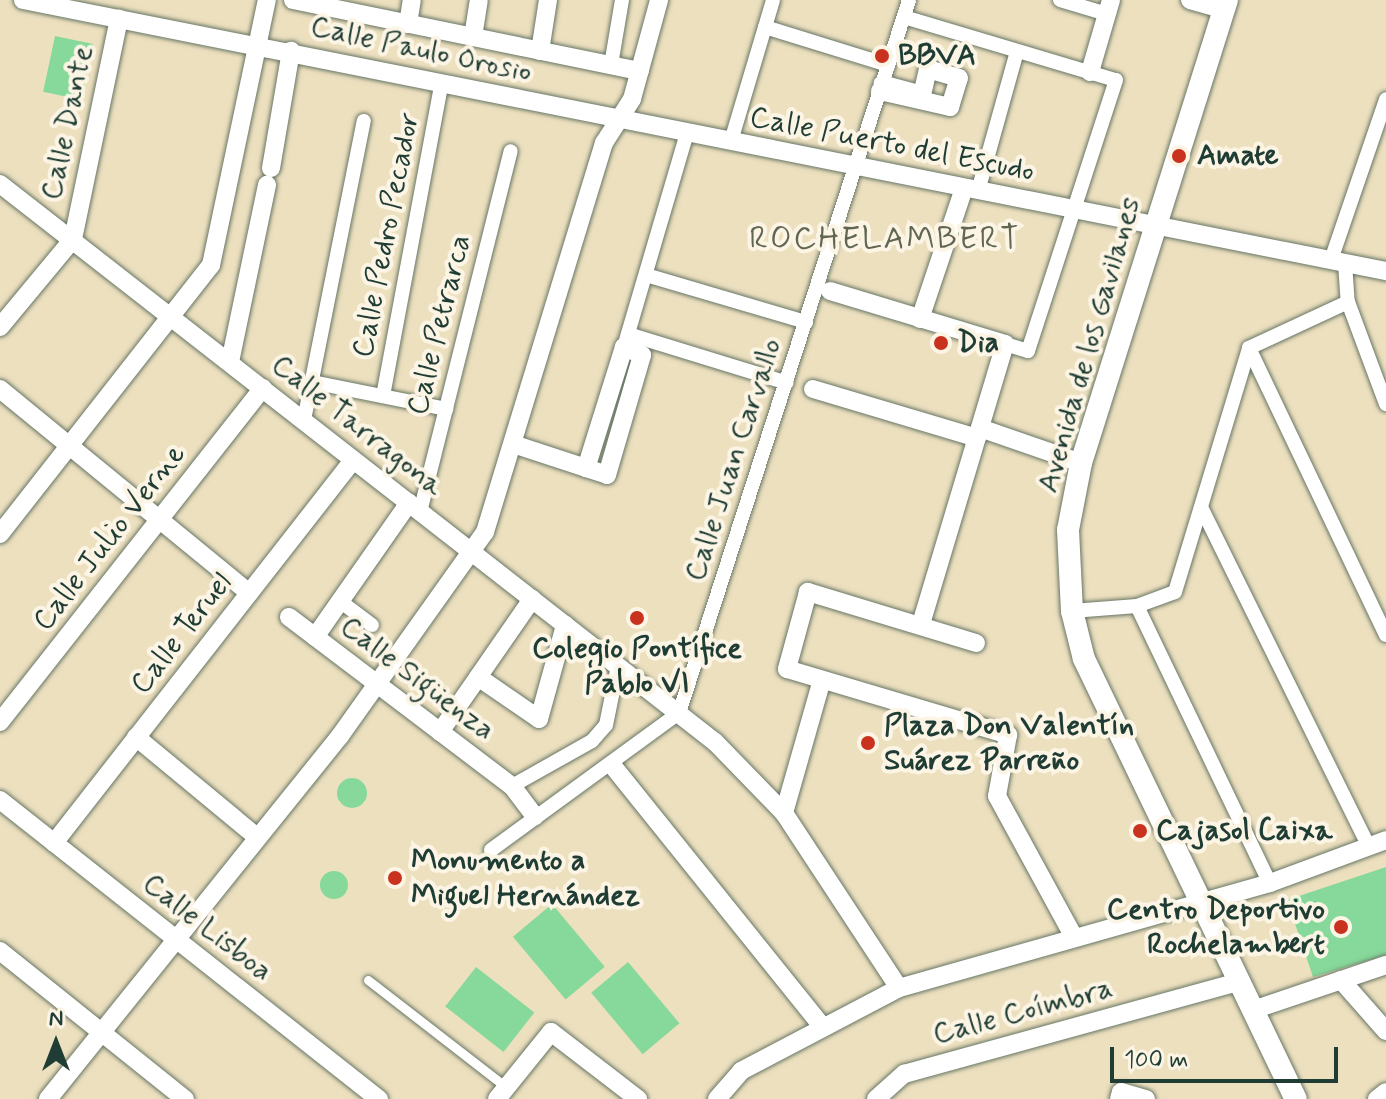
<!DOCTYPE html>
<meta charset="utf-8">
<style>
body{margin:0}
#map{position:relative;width:1386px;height:1099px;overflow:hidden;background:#ede0bf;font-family:Mynerve,sans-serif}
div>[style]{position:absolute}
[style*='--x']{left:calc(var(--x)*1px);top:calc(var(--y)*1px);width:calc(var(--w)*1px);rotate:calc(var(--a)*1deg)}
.green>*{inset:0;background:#86d99a;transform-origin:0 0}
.round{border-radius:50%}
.roads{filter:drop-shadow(0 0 2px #677665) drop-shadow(0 0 2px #677665)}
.service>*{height:9px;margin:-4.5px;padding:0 4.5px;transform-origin:4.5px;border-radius:4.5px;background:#fff}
.pedestrian>*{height:14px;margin:-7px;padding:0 7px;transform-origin:7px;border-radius:7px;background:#fff}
.minor>*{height:18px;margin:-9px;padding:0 9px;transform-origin:9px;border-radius:9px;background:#fff}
.tertiary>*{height:22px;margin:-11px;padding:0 11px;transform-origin:11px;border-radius:11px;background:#fff}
.dots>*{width:22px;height:22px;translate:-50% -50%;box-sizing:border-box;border:4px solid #fcf5e5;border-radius:50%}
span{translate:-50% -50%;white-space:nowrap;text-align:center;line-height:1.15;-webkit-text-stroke:8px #fcf5e5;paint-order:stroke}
.street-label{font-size:30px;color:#1f3d34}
.poi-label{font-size:30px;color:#1f3d34;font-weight:700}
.left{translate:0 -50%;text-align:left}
.right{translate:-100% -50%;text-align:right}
.neighbourhood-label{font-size:32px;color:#616652;letter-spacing:2px}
.north{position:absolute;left:16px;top:1003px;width:80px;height:80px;-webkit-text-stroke:6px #fcf5e5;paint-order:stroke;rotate:0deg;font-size:22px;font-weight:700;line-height:32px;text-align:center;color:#1f3d34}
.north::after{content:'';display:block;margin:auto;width:28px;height:36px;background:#1f3d34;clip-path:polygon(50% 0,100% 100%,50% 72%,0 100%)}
.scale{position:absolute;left:1110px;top:1047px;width:228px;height:36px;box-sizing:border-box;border:4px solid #1f3d34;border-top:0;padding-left:10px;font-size:24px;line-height:28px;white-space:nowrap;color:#1f3d34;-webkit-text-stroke:6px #fcf5e5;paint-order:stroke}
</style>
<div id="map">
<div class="green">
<div style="left:55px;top:36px;width:39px;height:57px;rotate:12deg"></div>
<div class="round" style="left:337px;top:778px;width:30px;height:30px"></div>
<div style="clip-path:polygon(1386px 867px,1386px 955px,1313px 977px,1287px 900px)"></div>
<div class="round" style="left:320px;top:871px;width:28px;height:28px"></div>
<div style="left:552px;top:904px;width:82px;height:51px;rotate:50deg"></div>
<div style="left:628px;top:962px;width:80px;height:48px;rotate:50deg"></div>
<div style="left:476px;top:967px;width:74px;height:50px;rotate:38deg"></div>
</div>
<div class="roads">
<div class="service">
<div style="--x:368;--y:980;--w:176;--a:37.8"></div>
</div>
<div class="pedestrian">
<div style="--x:1060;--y:0;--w:49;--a:16.6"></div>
<div style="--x:904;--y:17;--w:221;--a:16.6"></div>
<div style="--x:1116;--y:80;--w:285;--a:108"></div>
<div style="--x:1028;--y:351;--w:24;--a:-163"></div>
<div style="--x:765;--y:27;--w:129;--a:17.2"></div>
<div style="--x:611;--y:65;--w:66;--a:-80.4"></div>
<div style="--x:731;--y:141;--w:147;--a:-73.4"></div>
<div style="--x:978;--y:191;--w:145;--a:-74.4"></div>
<div style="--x:1331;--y:260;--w:170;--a:-71.1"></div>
<div style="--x:1345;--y:263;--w:39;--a:86"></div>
<div style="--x:1348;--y:302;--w:109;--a:69.6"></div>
<div style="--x:646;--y:275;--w:167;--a:16.4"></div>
<div style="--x:628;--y:334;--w:166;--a:17.1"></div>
<div style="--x:624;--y:347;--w:223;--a:-73.6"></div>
<div style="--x:1249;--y:348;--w:318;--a:64.5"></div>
<div style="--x:312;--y:382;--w:137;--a:11.4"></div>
<div style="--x:383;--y:396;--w:319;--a:-79.4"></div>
<div style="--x:304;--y:420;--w:305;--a:-78.7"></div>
<div style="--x:1201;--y:507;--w:379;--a:63.7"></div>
<div style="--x:420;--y:512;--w:372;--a:-75.9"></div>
<div style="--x:340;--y:601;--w:40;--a:37"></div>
<div style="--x:1137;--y:606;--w:307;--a:64.4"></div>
<div style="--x:1072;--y:611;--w:65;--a:-4.4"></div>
<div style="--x:1137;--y:606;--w:40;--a:-20.2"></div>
<div style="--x:1175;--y:592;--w:255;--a:-73.1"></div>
<div style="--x:1249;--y:348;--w:109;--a:-24.9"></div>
<div style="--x:512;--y:786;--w:92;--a:-29.4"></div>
<div style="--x:592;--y:741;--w:21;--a:-49"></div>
<div style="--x:606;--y:725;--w:60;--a:-78.5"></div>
<div style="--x:491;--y:850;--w:233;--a:-36.1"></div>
<div style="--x:679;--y:713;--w:749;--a:-72.12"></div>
</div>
<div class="minor">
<div style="--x:23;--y:0;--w:1390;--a:11.25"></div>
<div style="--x:293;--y:0;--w:354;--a:11.6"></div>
<div style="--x:1190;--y:0;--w:35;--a:16"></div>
<div style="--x:408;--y:24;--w:24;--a:-81"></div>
<div style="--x:473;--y:37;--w:37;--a:-81"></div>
<div style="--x:540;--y:51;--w:52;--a:-81.1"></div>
<div style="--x:1090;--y:72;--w:75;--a:-73.7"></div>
<div style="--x:880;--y:91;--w:72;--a:12.9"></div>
<div style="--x:950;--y:107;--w:30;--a:-73"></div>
<div style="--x:959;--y:78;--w:32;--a:-164"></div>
<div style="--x:928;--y:69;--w:27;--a:103"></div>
<div style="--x:922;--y:95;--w:41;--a:-164.6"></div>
<div style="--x:271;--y:168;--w:119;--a:-80.3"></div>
<div style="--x:0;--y:184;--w:907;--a:37.97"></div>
<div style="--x:715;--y:742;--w:99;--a:45.8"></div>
<div style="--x:784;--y:813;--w:209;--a:56.7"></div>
<div style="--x:830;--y:291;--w:183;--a:16.8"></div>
<div style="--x:1005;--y:344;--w:292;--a:106.7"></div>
<div style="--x:920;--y:319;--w:138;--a:-71.4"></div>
<div style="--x:0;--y:327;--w:114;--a:-50.3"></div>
<div style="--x:73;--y:239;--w:225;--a:-78.2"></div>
<div style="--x:230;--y:362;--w:181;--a:-78.2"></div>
<div style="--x:0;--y:389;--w:322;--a:39.3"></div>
<div style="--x:813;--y:389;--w:171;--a:16.6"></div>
<div style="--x:980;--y:428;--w:107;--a:19.1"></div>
<div style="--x:513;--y:444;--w:77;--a:18.2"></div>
<div style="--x:586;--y:468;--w:22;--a:18"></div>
<div style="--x:607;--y:475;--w:125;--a:-73.7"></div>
<div style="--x:642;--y:355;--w:20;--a:-156"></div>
<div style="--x:624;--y:347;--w:127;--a:107.4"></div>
<div style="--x:0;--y:534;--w:342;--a:-51.9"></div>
<div style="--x:211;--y:265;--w:271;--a:-78.1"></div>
<div style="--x:289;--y:617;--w:280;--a:37.2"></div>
<div style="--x:512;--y:786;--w:38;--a:53"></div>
<div style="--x:315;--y:637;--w:164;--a:-55"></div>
<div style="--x:976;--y:643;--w:176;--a:-163.1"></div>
<div style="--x:808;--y:592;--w:80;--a:105.3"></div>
<div style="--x:787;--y:669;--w:231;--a:16.6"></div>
<div style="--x:1008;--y:735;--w:62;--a:100.2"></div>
<div style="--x:997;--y:796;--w:161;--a:61.4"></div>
<div style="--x:478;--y:677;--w:74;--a:34.5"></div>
<div style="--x:539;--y:719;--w:98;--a:-74.5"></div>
<div style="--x:0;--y:722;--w:425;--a:-51.8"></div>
<div style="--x:440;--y:732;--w:162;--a:-55.3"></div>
<div style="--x:136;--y:737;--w:157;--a:39.6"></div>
<div style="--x:612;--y:765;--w:332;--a:51.2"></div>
<div style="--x:0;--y:800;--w:483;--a:38.3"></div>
<div style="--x:784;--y:813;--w:138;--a:-74.1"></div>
<div style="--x:54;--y:843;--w:486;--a:-52"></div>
<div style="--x:0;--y:951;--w:237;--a:38.7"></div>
<div style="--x:1341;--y:980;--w:68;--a:48.6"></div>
<div style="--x:1253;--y:1010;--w:140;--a:-18.7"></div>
<div style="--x:48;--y:1099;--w:466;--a:-51.2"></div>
<div style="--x:340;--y:736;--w:250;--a:-54.6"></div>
<div style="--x:485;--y:532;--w:407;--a:-73"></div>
<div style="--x:604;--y:143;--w:52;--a:-57.5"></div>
<div style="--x:632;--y:99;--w:103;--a:-74.7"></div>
<div style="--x:497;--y:1099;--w:86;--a:-51.1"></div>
<div style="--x:551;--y:1032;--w:110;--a:37.6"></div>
<div style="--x:717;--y:1099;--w:37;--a:-49"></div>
<div style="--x:741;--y:1071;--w:178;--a:-27.7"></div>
<div style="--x:899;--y:988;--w:386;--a:-15.8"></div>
<div style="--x:1270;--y:883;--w:124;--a:-20.3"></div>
<div style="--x:876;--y:1099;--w:38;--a:-42"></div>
<div style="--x:904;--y:1074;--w:347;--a:-15.4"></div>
<div style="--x:1119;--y:1099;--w:7;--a:-74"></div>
<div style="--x:1121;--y:1092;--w:26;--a:16"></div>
<div style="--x:1377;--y:1099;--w:11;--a:-38"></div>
</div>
<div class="tertiary">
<div style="--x:1227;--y:0;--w:485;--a:107.5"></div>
<div style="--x:1081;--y:463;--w:68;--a:101"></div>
<div style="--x:1068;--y:530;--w:81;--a:87.2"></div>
<div style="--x:1072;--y:611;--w:49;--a:76"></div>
<div style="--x:1084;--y:659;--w:488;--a:64.3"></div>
</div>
</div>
<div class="dots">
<div style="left:882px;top:56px;background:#c8321e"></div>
<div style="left:1179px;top:156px;background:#c8321e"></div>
<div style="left:941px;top:343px;background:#c8321e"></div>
<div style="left:637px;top:618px;background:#c8321e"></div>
<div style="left:868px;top:743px;background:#c8321e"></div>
<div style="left:1140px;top:831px;background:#c8321e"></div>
<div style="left:395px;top:878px;background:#c8321e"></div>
<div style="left:1341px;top:927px;background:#c8321e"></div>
</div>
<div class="street-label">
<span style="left:421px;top:50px;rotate:12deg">Calle Paulo Orosio</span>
<span style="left:68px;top:123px;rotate:-78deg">Calle Dante</span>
<span style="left:892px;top:145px;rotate:11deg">Calle Puerto del Escudo</span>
<span style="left:387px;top:235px;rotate:-79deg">Calle Pedro Pecador</span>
<span style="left:440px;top:325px;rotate:-76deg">Calle Petrarca</span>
<span style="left:1090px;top:345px;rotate:-74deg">Avenida de los Gavilanes</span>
<span style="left:357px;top:426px;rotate:38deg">Calle Tarragona</span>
<span style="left:734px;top:460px;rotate:-72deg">Calle Juan Carvallo</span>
<span style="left:110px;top:538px;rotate:-52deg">Calle Julio Verne</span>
<span style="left:182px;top:634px;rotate:-52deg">Calle Teruel</span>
<span style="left:417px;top:679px;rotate:37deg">Calle Sigüenza</span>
<span style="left:207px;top:928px;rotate:38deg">Calle Lisboa</span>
<span style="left:1023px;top:1012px;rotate:-15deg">Calle Coímbra</span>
</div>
<div class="poi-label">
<span class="left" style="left:898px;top:56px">BBVA</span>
<span class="left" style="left:1197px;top:156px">Amate</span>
<span class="left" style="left:957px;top:343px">Dia</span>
<span style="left:637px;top:666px">Colegio Pontífice<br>Pablo VI</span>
<span class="left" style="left:884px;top:743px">Plaza Don Valentín<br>Suárez Parreño</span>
<span class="left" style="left:1156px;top:831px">Cajasol Caixa</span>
<span class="left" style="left:411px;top:878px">Monumento a<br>Miguel Hernández</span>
<span class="right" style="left:1325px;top:927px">Centro Deportivo<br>Rochelambert</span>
</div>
<div class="neighbourhood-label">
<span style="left:885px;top:239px">ROCHELAMBERT</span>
</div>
<div class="north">N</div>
<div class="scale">100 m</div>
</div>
